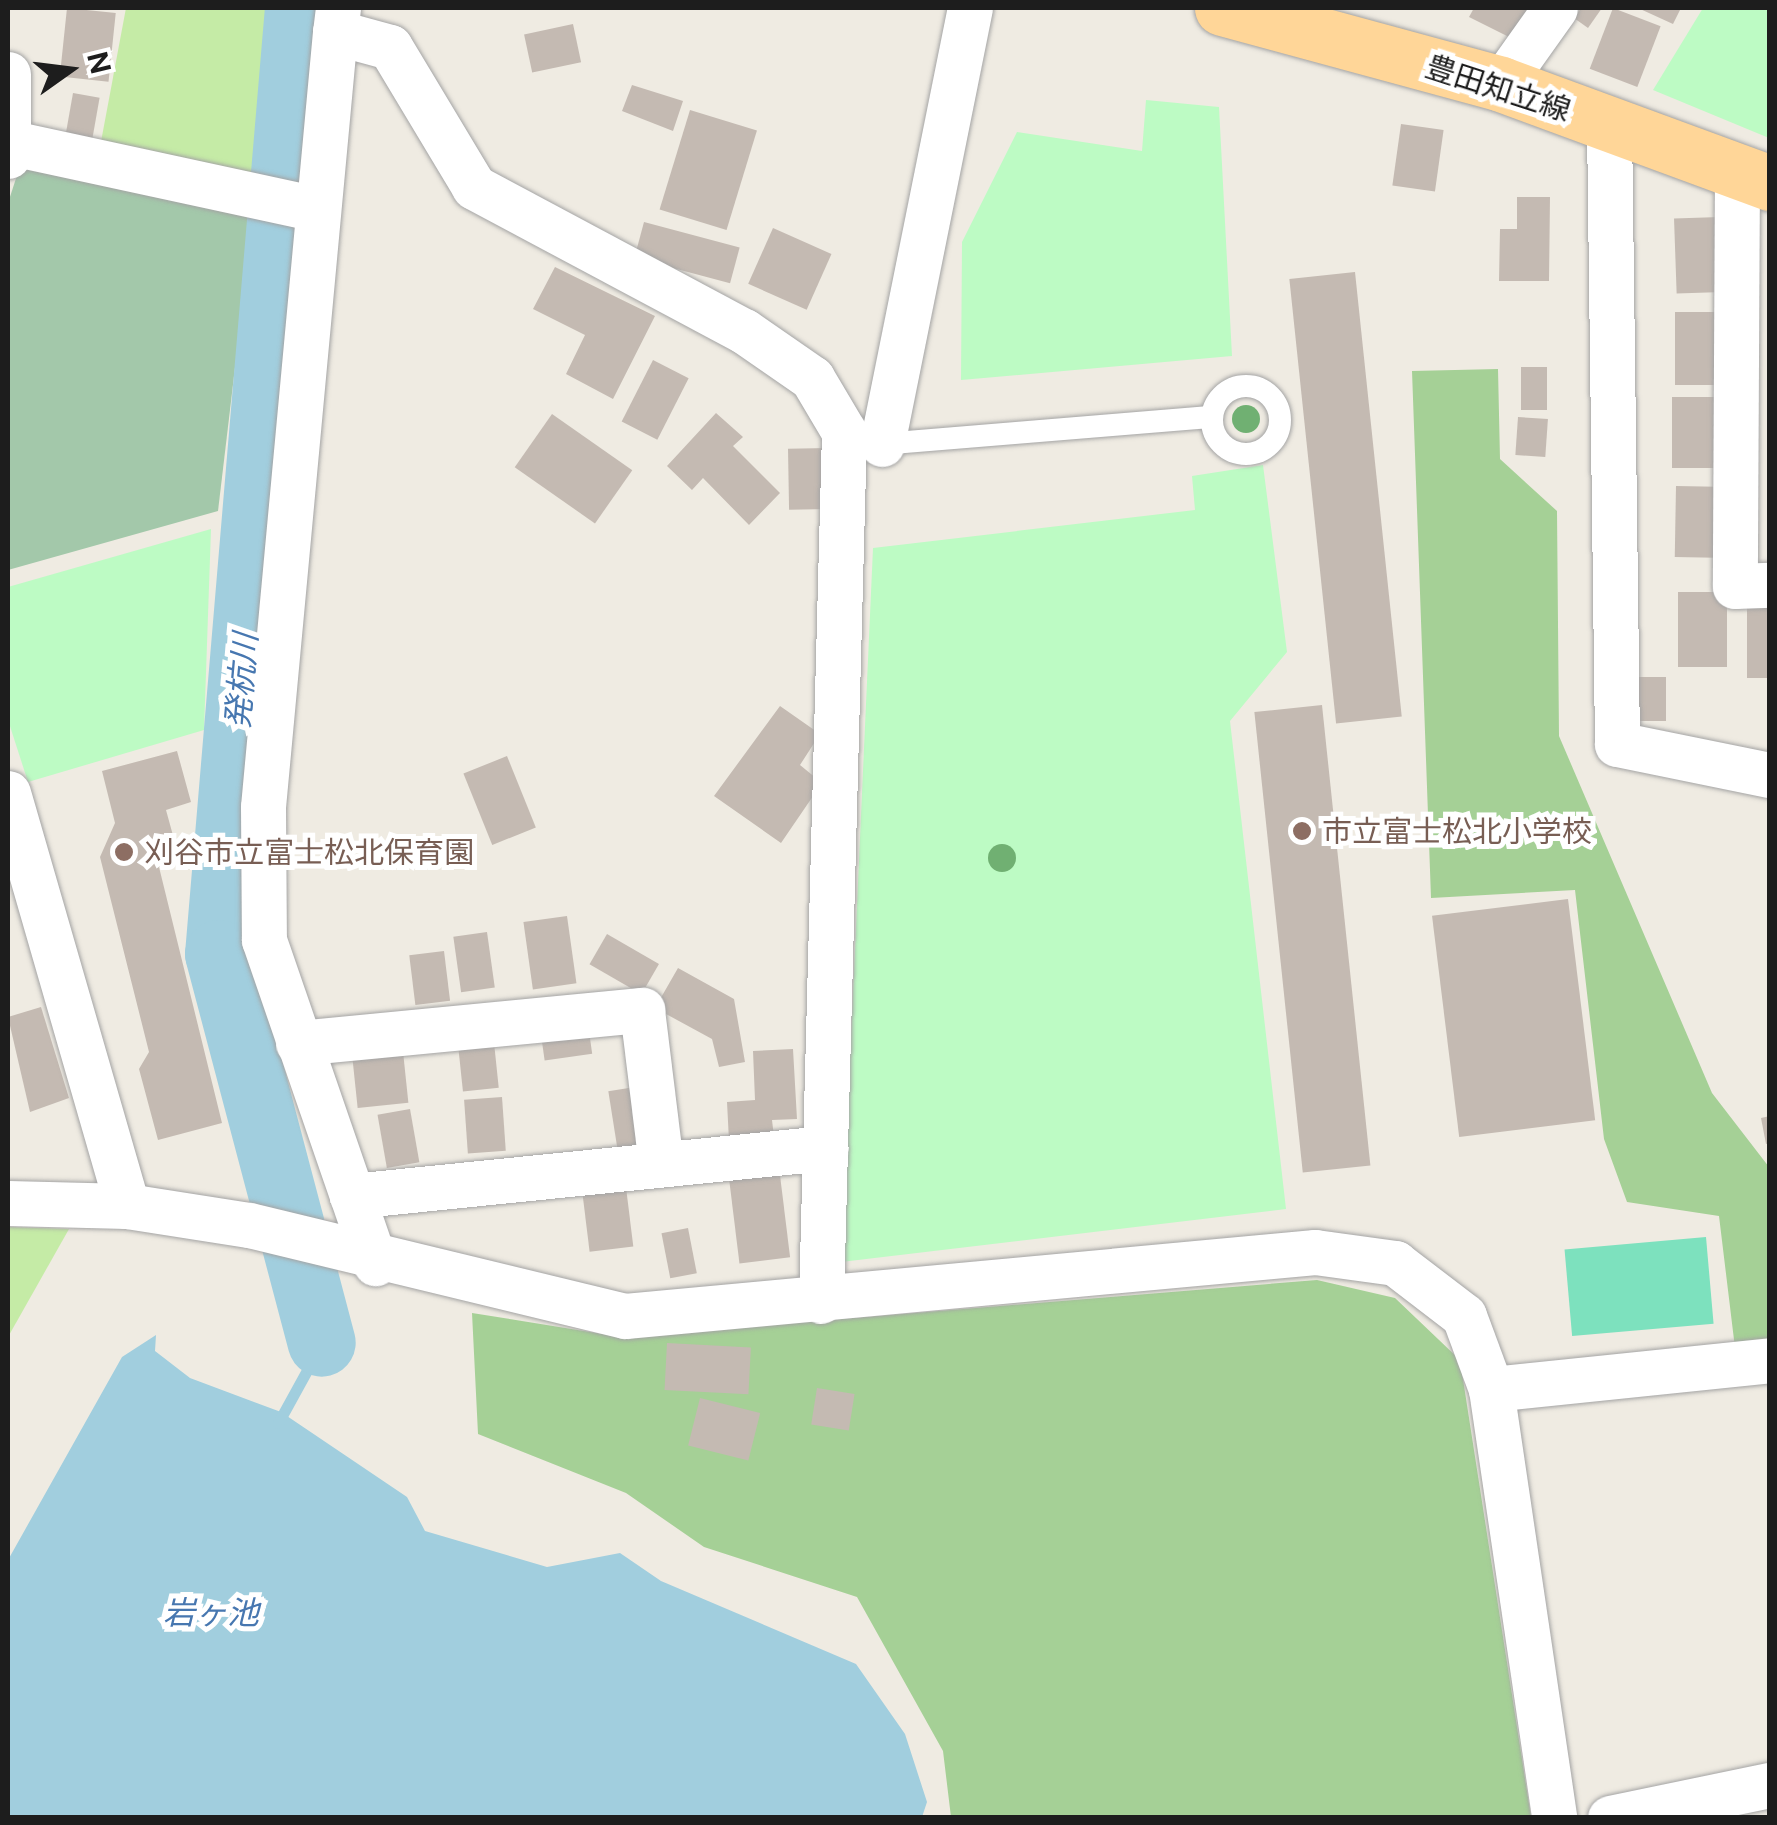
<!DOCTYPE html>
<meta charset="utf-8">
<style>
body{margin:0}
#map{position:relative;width:1777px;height:1825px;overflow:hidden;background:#efebe2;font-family:"Public Sans","Noto Sans JP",sans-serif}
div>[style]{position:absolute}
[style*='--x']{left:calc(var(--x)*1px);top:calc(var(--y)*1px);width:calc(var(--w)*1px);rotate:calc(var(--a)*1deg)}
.grass>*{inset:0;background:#c5eba6}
.forest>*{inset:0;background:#a5d096}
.cemetery>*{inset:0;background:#a3c8aa}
.park>*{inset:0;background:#bdfbc4}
.pitch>*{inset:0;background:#7de1be;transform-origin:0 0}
.water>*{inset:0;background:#a1cede}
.stream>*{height:11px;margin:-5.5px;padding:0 5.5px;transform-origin:5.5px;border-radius:5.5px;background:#a1cede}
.river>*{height:68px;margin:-34px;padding:0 34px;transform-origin:34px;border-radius:34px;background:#a1cede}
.building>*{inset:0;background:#c4bab2;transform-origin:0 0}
.roads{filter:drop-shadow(0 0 2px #a4a4a4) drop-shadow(0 0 2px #a4a4a4)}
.lane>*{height:22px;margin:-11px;padding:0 11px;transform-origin:11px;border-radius:11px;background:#fff}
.lane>.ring{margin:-11px;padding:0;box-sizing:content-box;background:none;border:22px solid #fff;border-radius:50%}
.street>*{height:45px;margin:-22.5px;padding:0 22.5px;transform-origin:22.5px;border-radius:22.5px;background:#fff}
.primary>*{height:55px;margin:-27.5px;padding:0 27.5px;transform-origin:27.5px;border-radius:27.5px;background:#ffd698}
.trees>*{width:28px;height:28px;margin:-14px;border-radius:50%;background:#70b072}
.dots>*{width:28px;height:28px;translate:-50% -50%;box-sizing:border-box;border:5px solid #fff;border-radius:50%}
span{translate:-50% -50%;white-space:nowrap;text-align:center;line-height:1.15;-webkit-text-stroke:10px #fff;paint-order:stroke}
.street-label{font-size:30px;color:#1d1d1d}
.education-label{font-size:30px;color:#785e54}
.left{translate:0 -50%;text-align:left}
.water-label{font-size:32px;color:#4777b0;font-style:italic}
.frame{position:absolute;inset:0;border:10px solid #1d1d1d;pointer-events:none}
.north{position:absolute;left:20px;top:20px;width:100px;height:100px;-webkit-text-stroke:8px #fff;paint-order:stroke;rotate:76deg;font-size:28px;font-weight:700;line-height:40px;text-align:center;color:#1d1d1d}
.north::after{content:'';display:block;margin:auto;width:35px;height:45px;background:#1d1d1d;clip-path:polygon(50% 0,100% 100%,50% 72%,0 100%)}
</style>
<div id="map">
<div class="grass">
<div style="clip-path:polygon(126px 8px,271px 8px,257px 184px,100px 147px)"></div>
<div style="clip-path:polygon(8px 1227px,69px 1229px,8px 1337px)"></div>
</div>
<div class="forest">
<div style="clip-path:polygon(1498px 369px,1500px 459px,1557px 511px,1559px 736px,1712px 1093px,1769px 1167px,1769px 1345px,1735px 1348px,1719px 1216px,1627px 1202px,1604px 1139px,1575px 890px,1431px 898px,1412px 371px)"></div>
<div style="clip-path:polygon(1317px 1280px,1395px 1298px,1460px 1360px,1531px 1817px,951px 1817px,943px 1751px,857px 1597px,704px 1547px,626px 1493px,478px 1434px,472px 1313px,621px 1337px)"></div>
</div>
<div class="cemetery">
<div style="clip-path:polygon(21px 163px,253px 216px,218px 511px,8px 570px,8px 203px)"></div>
</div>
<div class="park">
<div style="clip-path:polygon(1703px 8px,1769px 8px,1769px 138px,1653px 90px)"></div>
<div style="clip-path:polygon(1146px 100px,1219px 107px,1232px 356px,961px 380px,962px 242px,1017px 132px,1142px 151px)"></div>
<div style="clip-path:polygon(1263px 465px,1287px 652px,1230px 721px,1286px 1209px,841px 1262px,873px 548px,1195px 510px,1192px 476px)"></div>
<div style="clip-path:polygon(211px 529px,204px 730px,28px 782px,8px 720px,8px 587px)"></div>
</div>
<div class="pitch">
<div style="left:1706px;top:1237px;width:87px;height:142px;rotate:85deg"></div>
</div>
<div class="water">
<div style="clip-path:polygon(156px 1335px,155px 1351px,190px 1378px,281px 1412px,407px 1497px,425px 1531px,547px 1567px,620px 1553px,661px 1581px,856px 1664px,905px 1734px,927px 1802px,922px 1817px,8px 1817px,8px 1560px,122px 1357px)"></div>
</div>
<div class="stream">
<div style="--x:278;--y:1423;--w:91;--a:-61.2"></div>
</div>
<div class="river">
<div style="--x:299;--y:8;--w:949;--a:94.83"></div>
<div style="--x:219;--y:954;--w:402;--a:75.2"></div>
</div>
<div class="building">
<div style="left:67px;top:8px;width:49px;height:69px;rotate:6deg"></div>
<div style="clip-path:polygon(1474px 8px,1531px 8px,1513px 39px,1469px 17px)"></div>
<div style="clip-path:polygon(1581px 8px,1602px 8px,1588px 28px,1574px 18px)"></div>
<div style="left:1613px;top:8px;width:51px;height:65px;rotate:21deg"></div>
<div style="clip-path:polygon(1638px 8px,1681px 8px,1673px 24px)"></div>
<div style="left:573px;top:24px;width:39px;height:50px;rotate:78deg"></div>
<div style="clip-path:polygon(632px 85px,683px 101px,673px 131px,622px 111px)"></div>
<div style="left:73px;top:93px;width:27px;height:45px;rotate:10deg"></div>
<div style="left:690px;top:110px;width:70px;height:104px;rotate:17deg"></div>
<div style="left:1401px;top:124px;width:43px;height:62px;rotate:8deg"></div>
<div style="clip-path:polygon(1517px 197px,1550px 197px,1549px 281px,1499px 281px,1500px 229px,1517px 229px)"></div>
<div style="left:1720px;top:217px;width:75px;height:46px;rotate:88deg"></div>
<div style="left:644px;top:222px;width:99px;height:37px;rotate:15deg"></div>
<div style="left:773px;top:228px;width:64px;height:61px;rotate:24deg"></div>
<div style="clip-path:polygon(555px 267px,655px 316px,613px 399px,566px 374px,585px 335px,533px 309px)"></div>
<div style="left:1355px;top:272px;width:447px;height:66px;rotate:84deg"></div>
<div style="left:1675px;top:312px;width:43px;height:73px"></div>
<div style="left:653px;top:360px;width:40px;height:69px;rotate:27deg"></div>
<div style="left:1521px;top:367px;width:26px;height:43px"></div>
<div style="left:1672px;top:397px;width:46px;height:71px"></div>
<div style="clip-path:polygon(716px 413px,743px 437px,733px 446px,780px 493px,749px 525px,703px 478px,692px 490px,667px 466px)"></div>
<div style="left:552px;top:414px;width:98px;height:65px;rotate:35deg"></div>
<div style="left:1518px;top:417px;width:30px;height:38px;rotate:4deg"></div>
<div style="left:828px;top:448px;width:61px;height:40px;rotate:89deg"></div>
<div style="left:1676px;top:486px;width:41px;height:71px;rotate:1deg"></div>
<div style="left:1678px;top:592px;width:49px;height:75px"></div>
<div style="left:1747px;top:596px;width:23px;height:82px"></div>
<div style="left:1632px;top:677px;width:34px;height:44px"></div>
<div style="left:1322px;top:705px;width:463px;height:68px;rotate:84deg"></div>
<div style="clip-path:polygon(780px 706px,820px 734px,800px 765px,822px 783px,781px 843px,714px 796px)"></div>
<div style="clip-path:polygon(177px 751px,191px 802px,166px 810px,180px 861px,159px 867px,222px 1123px,158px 1140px,139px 1069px,149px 1052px,100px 857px,115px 823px,102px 771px)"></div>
<div style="left:507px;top:756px;width:77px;height:47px;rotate:68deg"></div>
<div style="left:1568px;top:899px;width:223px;height:137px;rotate:83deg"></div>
<div style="left:567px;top:916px;width:68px;height:44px;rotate:82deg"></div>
<div style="left:487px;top:932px;width:56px;height:34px;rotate:82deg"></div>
<div style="left:607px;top:934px;width:60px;height:35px;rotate:30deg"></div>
<div style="left:444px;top:951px;width:50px;height:35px;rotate:83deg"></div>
<div style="clip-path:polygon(678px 968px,734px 999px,745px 1062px,719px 1067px,712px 1039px,655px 1008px)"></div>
<div style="clip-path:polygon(41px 1007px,69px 1098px,30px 1112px,8px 1017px)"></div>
<div style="left:588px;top:1024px;width:30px;height:48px;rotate:82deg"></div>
<div style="left:493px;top:1033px;width:55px;height:36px;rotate:84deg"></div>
<div style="left:402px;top:1042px;width:61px;height:51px;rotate:84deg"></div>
<div style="clip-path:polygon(793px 1049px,797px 1119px,772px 1120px,774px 1137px,729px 1141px,727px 1102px,755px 1100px,753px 1051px)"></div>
<div style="left:635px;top:1087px;width:61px;height:27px;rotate:81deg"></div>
<div style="left:502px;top:1097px;width:54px;height:38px;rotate:86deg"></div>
<div style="left:410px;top:1109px;width:54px;height:33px;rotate:80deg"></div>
<div style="clip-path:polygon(1770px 1116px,1770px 1143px,1766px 1144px,1761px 1118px)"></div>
<div style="left:779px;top:1167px;width:91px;height:51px;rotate:83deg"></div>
<div style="left:625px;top:1179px;width:68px;height:44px;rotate:83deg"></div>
<div style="left:688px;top:1228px;width:46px;height:27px;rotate:79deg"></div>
<div style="left:667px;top:1343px;width:84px;height:47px;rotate:3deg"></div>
<div style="left:817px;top:1388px;width:38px;height:37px;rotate:9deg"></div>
<div style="left:700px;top:1398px;width:62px;height:49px;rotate:14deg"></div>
</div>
<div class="roads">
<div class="lane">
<div class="ring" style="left:1212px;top:386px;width:46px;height:46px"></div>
<div style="--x:882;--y:444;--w:330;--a:-4.7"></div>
</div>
<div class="street">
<div style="--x:338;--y:8;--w:24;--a:97"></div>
<div style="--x:335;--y:32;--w:57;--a:15.3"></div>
<div style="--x:390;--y:47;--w:163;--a:59"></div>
<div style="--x:474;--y:187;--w:306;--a:28.1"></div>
<div style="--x:744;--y:331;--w:83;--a:34.7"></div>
<div style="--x:812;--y:378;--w:63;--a:59.3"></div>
<div style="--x:844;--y:432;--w:869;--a:91.52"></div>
<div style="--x:335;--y:32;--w:778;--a:95.31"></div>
<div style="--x:263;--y:807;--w:133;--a:89.6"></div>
<div style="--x:264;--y:940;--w:342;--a:71"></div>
<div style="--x:8;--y:74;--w:82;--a:90"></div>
<div style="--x:1501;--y:84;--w:93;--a:-54.6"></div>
<div style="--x:1609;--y:124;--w:620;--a:89.26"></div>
<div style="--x:1617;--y:744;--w:156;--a:11.5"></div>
<div style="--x:12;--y:143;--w:312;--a:12.2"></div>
<div style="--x:1737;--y:171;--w:415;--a:90.3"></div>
<div style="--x:1735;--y:586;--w:35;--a:-2"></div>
<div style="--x:882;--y:444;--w:445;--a:-78.6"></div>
<div style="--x:8;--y:793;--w:430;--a:73.9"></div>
<div style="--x:298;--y:1043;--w:346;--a:-5.5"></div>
<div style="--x:642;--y:1010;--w:155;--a:83"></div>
<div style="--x:352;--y:1196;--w:476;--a:-5.8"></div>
<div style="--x:8;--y:1203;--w:119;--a:1.4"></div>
<div style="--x:127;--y:1206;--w:123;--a:8.9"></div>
<div style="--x:249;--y:1225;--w:387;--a:13.6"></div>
<div style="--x:625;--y:1316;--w:693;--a:-5.3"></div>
<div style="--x:1315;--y:1252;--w:81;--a:7.8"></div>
<div style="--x:1395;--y:1263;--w:87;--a:37.5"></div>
<div style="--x:1464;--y:1316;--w:78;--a:69.7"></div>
<div style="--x:1491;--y:1389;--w:434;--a:81.6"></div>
<div style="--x:1491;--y:1389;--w:281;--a:-5.9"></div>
<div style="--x:1610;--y:1818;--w:163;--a:-11.7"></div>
</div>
<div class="primary">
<div style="--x:1222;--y:8;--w:289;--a:15.2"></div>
<div style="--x:1501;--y:84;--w:287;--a:20.2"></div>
</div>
</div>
<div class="trees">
<div style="left:1246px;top:419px"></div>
<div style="left:1002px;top:858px"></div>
</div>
<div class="dots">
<div style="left:1302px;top:831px;background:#8d6e63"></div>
<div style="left:124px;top:852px;background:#8d6e63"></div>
</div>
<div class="street-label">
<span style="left:1498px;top:88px;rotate:18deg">豊田知立線</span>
</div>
<div class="education-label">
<span class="left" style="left:1322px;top:831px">市立富士松北小学校</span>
<span class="left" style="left:144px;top:852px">刈谷市立富士松北保育園</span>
</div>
<div class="water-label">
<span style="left:242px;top:681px;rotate:-85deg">発杭川</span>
<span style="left:211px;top:1613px">岩ヶ池</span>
</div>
<div class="frame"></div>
<div class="north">N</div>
</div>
